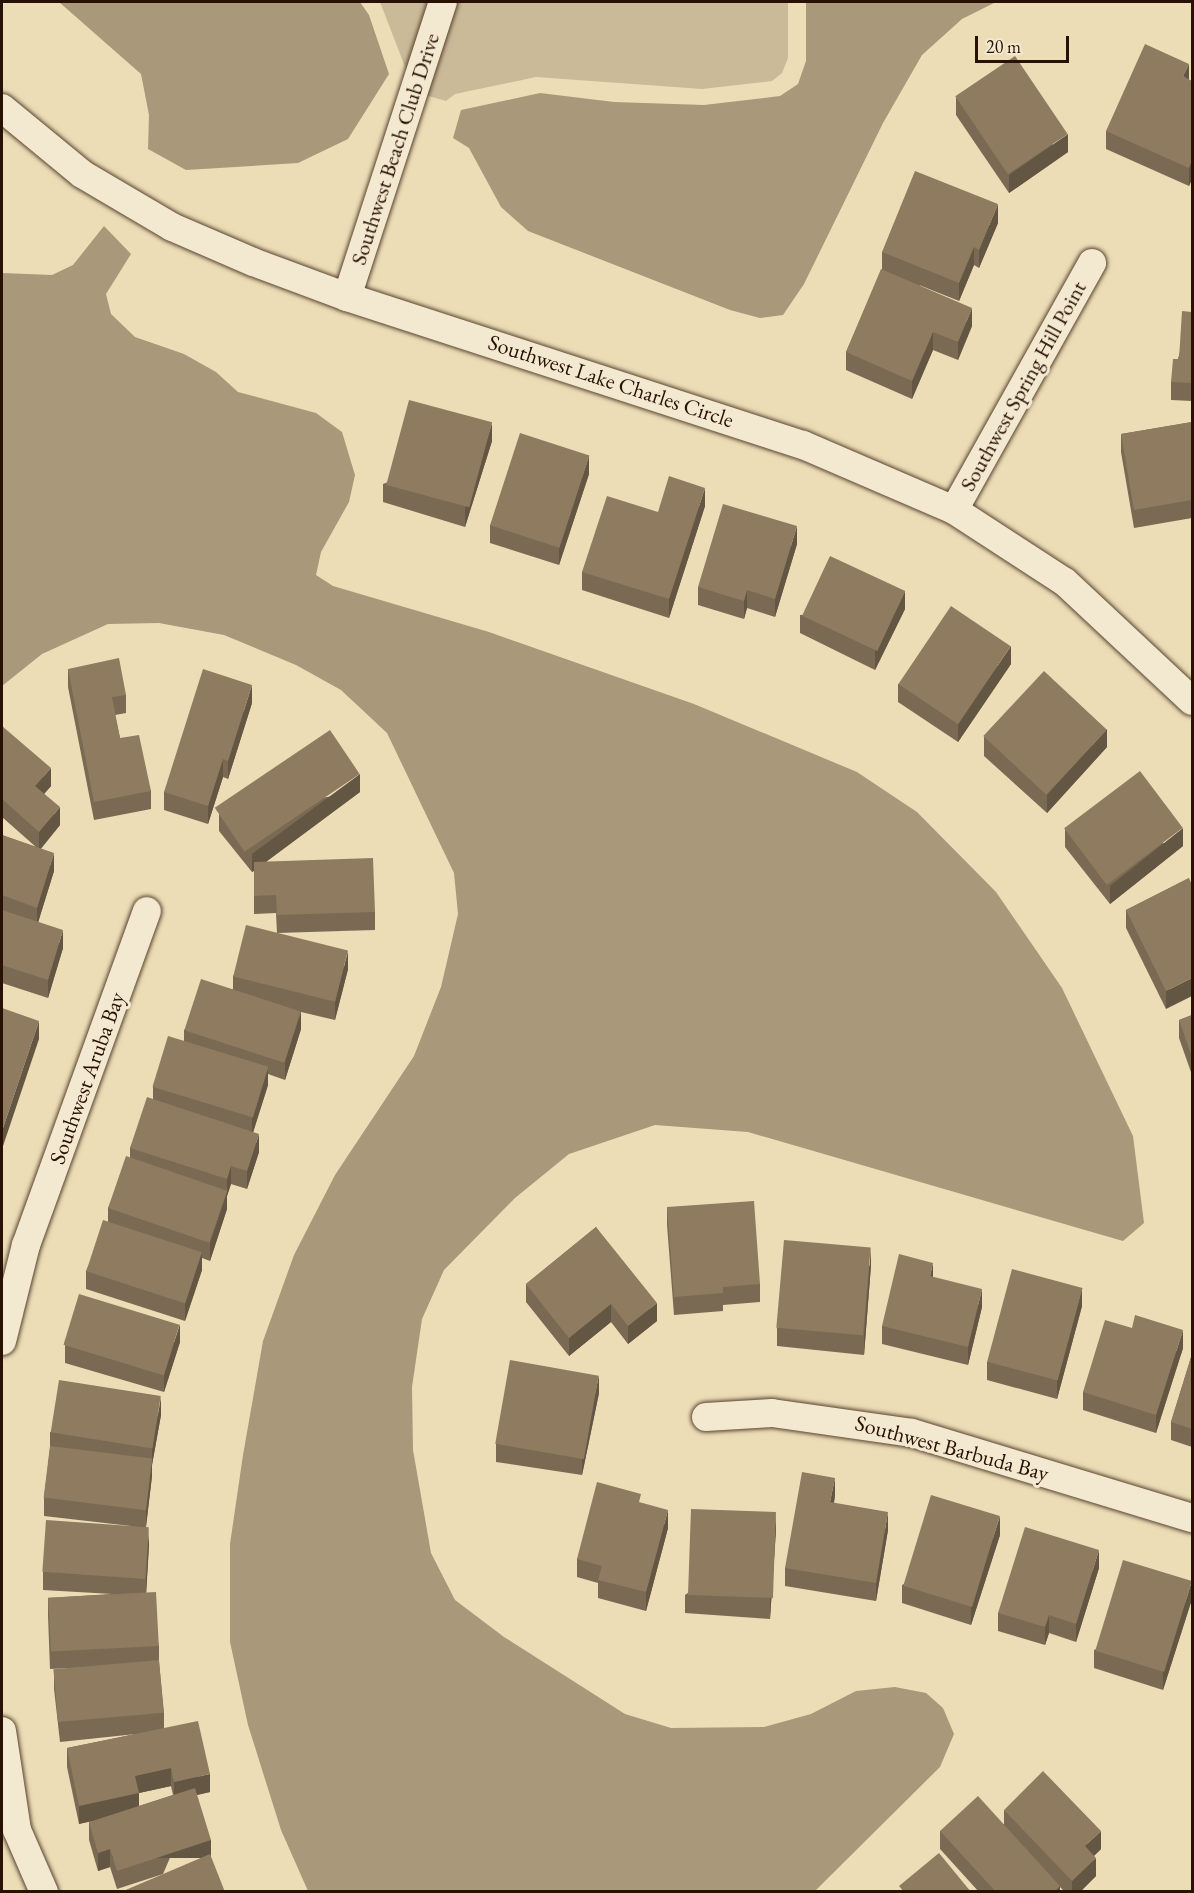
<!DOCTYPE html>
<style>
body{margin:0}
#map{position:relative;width:1194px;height:1893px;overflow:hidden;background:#ecddb7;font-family:"EB Garamond",serif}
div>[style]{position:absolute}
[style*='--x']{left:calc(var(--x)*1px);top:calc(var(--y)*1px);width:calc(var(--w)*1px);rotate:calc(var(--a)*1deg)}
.green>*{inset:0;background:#cbba98}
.water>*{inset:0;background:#a99879}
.roads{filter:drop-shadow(0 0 2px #59442f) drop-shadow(0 0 2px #59442f)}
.street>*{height:28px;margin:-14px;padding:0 14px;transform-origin:14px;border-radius:14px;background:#f3e9d0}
.wall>*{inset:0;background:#7a6a53}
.shaded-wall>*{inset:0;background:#635643;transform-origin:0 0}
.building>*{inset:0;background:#8e7b60;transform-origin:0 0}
span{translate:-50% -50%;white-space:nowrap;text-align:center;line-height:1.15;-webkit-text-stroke:6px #f3e9d0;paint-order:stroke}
.street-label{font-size:22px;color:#281102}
.frame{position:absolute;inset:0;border:3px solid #281102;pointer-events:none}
.scale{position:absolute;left:975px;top:36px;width:94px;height:27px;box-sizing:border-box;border:3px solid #281102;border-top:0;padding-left:8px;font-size:18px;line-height:21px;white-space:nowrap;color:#281102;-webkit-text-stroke:4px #f3e9d0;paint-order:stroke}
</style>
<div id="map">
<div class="green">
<div style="clip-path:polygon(380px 2px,788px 2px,788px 58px,782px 73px,772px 81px,702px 89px,536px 77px,455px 94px,446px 101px,401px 88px,407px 72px)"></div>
</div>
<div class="water">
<div style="clip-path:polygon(59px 2px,360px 2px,369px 15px,389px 74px,348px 139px,298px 163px,186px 170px,148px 149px,149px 115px,141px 74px)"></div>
<div style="clip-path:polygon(806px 2px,996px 2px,962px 19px,922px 55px,883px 123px,804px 284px,783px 315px,760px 318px,730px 310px,528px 231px,501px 207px,469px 148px,453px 138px,461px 110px,540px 93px,614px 102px,704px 105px,780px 96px,798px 84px,806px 61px)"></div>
<div style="clip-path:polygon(104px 226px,131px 254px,106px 294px,111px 314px,135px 337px,184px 354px,216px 372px,238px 392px,316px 413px,342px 432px,355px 475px,349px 502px,321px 552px,316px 575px,333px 586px,489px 632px,694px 704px,857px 772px,917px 812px,996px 892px,1062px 988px,1133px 1136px,1144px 1223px,1123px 1241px,748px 1132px,655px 1125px,569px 1154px,515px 1198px,444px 1270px,422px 1319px,412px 1387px,413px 1450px,431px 1553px,455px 1600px,504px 1637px,625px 1714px,671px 1728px,764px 1727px,811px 1714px,856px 1691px,895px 1687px,926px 1693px,943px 1708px,954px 1734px,940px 1767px,815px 1891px,308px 1891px,281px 1830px,248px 1725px,230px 1642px,230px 1544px,243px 1455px,263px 1341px,294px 1255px,335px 1175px,414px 1056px,441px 987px,458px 914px,454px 873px,387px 733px,341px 690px,296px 665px,224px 635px,159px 623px,108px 624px,42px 654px,2px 686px,2px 273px,52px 275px,73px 265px)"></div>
</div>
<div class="roads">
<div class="street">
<div style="--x:2;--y:108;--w:104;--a:39.5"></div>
<div style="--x:82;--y:174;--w:104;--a:30.5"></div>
<div style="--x:172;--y:227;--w:88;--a:23.4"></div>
<div style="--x:253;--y:262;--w:100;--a:20.4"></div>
<div style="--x:347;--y:297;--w:479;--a:18"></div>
<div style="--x:803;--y:445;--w:164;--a:23.3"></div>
<div style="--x:954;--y:510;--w:132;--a:33"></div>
<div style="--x:1065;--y:582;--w:174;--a:43.1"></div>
<div style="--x:347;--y:297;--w:310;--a:-72"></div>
<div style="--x:954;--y:510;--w:283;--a:-60.8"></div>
<div style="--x:2;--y:1341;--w:99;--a:-76"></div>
<div style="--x:26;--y:1245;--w:355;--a:-70.1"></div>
<div style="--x:706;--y:1417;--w:66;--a:-3.5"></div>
<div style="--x:772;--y:1413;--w:141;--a:8.1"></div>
<div style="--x:912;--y:1433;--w:293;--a:16.9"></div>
<div style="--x:2;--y:1731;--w:100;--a:81.4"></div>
<div style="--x:17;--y:1830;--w:68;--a:66.5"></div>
</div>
</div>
<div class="wall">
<div style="clip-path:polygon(1192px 81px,1192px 179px,1189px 186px,1106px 149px,1106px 131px)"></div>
<div style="clip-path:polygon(956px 97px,1068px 152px,1009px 193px,956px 115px)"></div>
<div style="clip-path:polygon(998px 223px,979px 268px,974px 265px,959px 301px,919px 285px,972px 326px,958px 360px,933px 350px,912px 399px,846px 370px,846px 352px,882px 269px,882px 252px)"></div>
<div style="clip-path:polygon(1192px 312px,1192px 401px,1171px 400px,1171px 382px)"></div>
<div style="clip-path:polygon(1192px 422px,1192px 518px,1134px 528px,1121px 452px,1121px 434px)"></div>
<div style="clip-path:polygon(492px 441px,465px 527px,383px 502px,383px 484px)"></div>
<div style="clip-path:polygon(589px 474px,559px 565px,490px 543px,490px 525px)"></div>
<div style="clip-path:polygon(705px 506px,669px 618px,582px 590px,582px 572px,658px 512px)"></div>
<div style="clip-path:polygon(797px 544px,775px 617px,747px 608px,744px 619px,698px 605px,698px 587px)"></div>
<div style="clip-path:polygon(905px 609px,875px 670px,800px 633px,800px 615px)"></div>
<div style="clip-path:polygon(1011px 664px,958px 742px,898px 702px,898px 684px)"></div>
<div style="clip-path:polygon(68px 669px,126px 695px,126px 713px,115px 715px,120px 738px,151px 791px,151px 809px,94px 820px,68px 687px)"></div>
<div style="clip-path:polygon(252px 703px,228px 779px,223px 777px,208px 824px,164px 810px,164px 792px)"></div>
<div style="clip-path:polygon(2px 726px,51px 786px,44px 794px,60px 825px,41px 849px,54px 871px,38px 922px,63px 948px,48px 998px,2px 983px,2px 835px,36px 847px,2px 817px)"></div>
<div style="clip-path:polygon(984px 737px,1107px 747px,1047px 813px,984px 756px)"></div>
<div style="clip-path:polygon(360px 792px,266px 862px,375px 912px,375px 930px,277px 933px,348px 969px,335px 1020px,301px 1012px,301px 1029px,285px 1080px,268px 1074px,268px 1085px,253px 1132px,259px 1152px,247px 1189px,231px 1184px,227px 1196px,227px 1209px,210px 1261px,202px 1258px,202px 1270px,185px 1321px,86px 1289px,86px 1271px,108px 1222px,108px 1208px,130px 1158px,130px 1148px,153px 1099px,153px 1087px,184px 1041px,184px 1030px,233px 989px,233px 976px,277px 933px,276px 913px,254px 914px,254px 871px,252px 872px,219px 831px,219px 813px)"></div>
<div style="clip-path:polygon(1065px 829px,1183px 846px,1110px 904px,1065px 847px)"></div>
<div style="clip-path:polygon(1189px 878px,1166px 1009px,1126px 928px,1126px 910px)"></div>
<div style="clip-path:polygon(1192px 1015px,1192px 1075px,1179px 1038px,1179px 1020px)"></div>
<div style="clip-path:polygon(667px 1207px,760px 1284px,760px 1302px,723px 1305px,723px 1311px,674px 1315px,667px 1225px)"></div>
<div style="clip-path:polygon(596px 1227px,657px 1321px,628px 1344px,611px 1322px,569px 1356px,526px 1302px,526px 1284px)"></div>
<div style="clip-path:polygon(871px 1265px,864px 1355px,777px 1346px,777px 1328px)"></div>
<div style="clip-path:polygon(933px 1277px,982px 1307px,968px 1365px,882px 1344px,882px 1326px)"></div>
<div style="clip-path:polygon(1082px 1306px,1057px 1399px,987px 1380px,987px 1362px)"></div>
<div style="clip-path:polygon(180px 1342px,164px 1392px,65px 1363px,65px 1345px)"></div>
<div style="clip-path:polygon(1183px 1348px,1156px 1433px,1083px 1410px,1083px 1392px)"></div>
<div style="clip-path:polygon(1192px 1354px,1192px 1447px,1171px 1440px,1171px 1422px)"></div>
<div style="clip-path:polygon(599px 1393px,582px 1475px,496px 1462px,496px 1444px)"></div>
<div style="clip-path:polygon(evenodd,161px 1415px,152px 1465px,152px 1476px,146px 1526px,149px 1545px,146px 1593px,159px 1646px,159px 1662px,164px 1713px,164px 1728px,210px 1792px,197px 1795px,163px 1874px,117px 1889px,110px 1867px,98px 1871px,89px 1840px,89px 1822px,90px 1821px,79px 1824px,67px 1767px,67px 1748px,136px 1734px,60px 1742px,54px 1689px,54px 1671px,97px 1667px,50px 1669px,48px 1616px,48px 1598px,112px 1594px,43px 1590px,43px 1572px,131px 1526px,44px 1516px,44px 1498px,50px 1449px,50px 1432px,161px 1415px,171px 1786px,173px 1795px,139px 1806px,139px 1793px,171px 1786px)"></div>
<div style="clip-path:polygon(835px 1496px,834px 1503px,888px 1530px,876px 1601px,785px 1586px,785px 1568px)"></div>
<div style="clip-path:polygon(641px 1503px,668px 1528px,646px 1611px,598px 1598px,598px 1583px,577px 1577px,577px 1559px)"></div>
<div style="clip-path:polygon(776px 1530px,770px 1619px,685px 1613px,685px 1595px)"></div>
<div style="clip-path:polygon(1000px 1535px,971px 1625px,902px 1603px,902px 1585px)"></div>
<div style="clip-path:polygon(1099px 1568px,1076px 1642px,1049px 1633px,1045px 1645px,998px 1631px,998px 1613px)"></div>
<div style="clip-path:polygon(1192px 1599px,1163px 1690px,1094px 1668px,1094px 1650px)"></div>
<div style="clip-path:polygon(1004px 1810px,1101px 1849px,1094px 1856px,1096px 1876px,1080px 1892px,1065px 1892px,1060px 1887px,1060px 1892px,979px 1892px,940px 1849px,940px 1831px,1004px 1824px)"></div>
</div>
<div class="shaded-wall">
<div style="clip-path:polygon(1189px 64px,1189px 82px,1183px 76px)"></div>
<div style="clip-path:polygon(1068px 134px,1068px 152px,1009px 193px,1009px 175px)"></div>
<div style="clip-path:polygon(1192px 160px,1192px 179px,1189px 186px,1189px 168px)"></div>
<div style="clip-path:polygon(998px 204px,998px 223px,979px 268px,979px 250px)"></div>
<div style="clip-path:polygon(974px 247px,974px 265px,959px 301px,959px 283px)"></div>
<div style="clip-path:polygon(972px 308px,972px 326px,958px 360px,958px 342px)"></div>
<div style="clip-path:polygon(933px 332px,933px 350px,912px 399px,912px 381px)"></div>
<div style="clip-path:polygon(492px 423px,492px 441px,465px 527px,465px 509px)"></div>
<div style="clip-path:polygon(589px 456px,589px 474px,559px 565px,559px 547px)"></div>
<div style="clip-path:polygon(705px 488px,705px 506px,669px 618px,669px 599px)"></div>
<div style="clip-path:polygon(797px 526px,797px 544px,775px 617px,775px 599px)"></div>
<div style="clip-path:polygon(747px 590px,747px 608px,744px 619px,744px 601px)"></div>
<div style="clip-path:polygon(905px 591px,905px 609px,875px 670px,875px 652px)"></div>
<div style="clip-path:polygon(1011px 646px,1011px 664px,958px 742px,958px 724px)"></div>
<div style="clip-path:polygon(252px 685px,252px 703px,228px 779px,228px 761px)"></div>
<div style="clip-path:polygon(1107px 729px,1107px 747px,1047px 813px,1047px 795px)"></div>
<div style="clip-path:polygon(223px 759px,223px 777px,208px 824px,208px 806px)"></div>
<div style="clip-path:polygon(51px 768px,51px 786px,35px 804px,35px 786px)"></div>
<div style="clip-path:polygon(360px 774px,360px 792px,252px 872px,252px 854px)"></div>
<div style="clip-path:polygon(60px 807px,60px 825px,39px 850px,39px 832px)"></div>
<div style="clip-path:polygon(1183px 828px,1183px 846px,1110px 904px,1110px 886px)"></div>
<div style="clip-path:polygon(54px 853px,54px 871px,37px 926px,37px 908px)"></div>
<div style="clip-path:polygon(63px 930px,63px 948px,48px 998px,48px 980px)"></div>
<div style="clip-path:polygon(348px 951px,348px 969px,335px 1020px,335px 1002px)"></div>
<div style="clip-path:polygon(1192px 978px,1192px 996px,1166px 1009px,1166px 991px)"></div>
<div style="clip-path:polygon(301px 1011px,301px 1029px,285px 1080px,285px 1062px)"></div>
<div style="clip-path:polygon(39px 1021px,39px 1039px,2px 1149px,2px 1131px)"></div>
<div style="clip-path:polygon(268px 1067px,268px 1085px,252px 1136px,252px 1118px)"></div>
<div style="clip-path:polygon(259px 1134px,259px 1152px,247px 1189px,247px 1171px)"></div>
<div style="clip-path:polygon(231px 1166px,231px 1184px,227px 1196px,227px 1209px,210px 1261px,210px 1243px,227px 1192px,227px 1179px)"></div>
<div style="clip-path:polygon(871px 1247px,871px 1265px,864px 1355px,864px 1337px)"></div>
<div style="clip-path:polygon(202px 1252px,202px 1270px,185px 1321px,185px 1303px)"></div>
<div style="clip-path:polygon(933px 1263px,933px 1281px,930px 1276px)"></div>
<div style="clip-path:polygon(1082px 1288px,1082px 1306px,1057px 1399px,1057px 1381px)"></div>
<div style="clip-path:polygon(982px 1289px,982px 1307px,968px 1365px,968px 1347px)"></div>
<div style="clip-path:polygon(657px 1303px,657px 1321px,628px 1344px,628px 1326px)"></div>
<div style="clip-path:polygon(611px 1304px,611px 1322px,569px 1356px,569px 1338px)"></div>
<div style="clip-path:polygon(180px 1324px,180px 1342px,164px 1392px,164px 1374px)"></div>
<div style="clip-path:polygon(1183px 1330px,1183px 1348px,1156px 1433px,1156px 1415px)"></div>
<div style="clip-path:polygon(599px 1375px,599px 1393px,582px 1475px,582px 1457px)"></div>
<div style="clip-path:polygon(161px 1397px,161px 1415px,152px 1465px,152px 1476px,146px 1527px,146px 1509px,152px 1460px,152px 1449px)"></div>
<div style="clip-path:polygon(835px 1478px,835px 1496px,830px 1520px,830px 1502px)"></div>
<div style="clip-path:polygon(668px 1510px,668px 1528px,646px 1611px,646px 1592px)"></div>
<div style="clip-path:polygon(776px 1512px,776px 1530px,770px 1619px,770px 1601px)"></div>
<div style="clip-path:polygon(888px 1512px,888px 1530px,876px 1601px,876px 1583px)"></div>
<div style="clip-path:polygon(1000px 1516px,1000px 1535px,971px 1625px,971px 1607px)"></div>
<div style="clip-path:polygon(149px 1527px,149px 1545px,146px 1597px,146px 1579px)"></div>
<div style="clip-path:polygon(1099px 1550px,1099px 1568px,1076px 1642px,1076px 1624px)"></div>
<div style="clip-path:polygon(1192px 1581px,1192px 1599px,1163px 1690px,1163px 1672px)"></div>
<div style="clip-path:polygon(1049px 1615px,1049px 1633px,1045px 1645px,1045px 1627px)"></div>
<div style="clip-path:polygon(171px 1768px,171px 1786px,139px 1793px,139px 1811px,79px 1824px,79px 1806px,135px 1776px)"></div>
<div style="clip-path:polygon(210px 1774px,210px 1792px,174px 1800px,174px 1782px)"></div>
<div style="clip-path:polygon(1101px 1831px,1101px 1849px,1085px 1864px,1085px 1846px)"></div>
<div style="left:211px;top:1840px;width:18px;height:99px;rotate:90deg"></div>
<div style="clip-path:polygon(110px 1849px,110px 1867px,98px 1871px,98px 1853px)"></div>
<div style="clip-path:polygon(1096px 1858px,1096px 1876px,1080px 1892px,1072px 1892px,1072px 1881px)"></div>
<div style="clip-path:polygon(1060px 1886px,1060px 1892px,1054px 1892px)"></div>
</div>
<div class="building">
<div style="clip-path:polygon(1145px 44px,1189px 64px,1183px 76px,1192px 81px,1192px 160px,1189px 168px,1106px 131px)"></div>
<div style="left:1015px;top:56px;width:94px;height:72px;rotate:56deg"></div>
<div style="clip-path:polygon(915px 171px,998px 204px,979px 250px,974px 247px,959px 283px,882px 252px)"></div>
<div style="clip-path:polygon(881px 269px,972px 308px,958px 342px,933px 332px,912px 381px,846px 352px)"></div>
<div style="clip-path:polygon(1182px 311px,1192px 312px,1192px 383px,1171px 382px,1173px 359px,1179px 359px)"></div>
<div style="left:409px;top:400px;width:86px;height:88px;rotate:15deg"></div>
<div style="clip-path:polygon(1192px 422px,1192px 500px,1134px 510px,1121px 434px)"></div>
<div style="left:520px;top:433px;width:73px;height:97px;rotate:18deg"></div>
<div style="clip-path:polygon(669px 476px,705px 488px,669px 599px,582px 572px,607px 496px,658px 512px)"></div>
<div style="clip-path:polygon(723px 504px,797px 526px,775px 599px,747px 590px,744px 601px,698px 587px)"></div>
<div style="left:830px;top:556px;width:83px;height:66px;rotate:25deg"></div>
<div style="left:951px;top:606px;width:72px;height:94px;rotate:34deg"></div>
<div style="clip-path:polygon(119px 658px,126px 695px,112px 697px,120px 738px,139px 735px,151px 791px,94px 802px,68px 669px)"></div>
<div style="clip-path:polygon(203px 669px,252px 685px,228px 761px,223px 759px,208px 806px,164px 792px)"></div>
<div style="left:1044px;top:671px;width:86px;height:89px;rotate:43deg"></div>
<div style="clip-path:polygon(2px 726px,51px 768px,35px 786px,60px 807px,39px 832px,2px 799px)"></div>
<div style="left:330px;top:730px;width:53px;height:139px;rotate:56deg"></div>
<div style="left:1140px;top:771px;width:71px;height:95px;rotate:53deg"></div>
<div style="clip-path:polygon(2px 835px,54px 853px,37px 908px,2px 895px)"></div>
<div style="clip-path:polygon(373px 858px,375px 912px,277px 915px,276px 895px,254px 896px,254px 862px)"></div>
<div style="clip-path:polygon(1189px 878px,1192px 885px,1192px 978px,1166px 991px,1126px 910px)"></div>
<div style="clip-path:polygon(2px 910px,63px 930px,48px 980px,2px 965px)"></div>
<div style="left:246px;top:925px;width:105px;height:53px;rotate:14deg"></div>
<div style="left:201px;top:979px;width:105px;height:54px;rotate:18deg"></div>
<div style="clip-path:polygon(2px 1008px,39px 1021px,2px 1131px)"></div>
<div style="clip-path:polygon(1192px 1015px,1192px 1057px,1179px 1020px)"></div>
<div style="left:168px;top:1036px;width:105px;height:53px;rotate:17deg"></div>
<div style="clip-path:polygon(147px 1097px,259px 1134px,247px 1171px,231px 1166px,227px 1179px,130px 1148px)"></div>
<div style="left:126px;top:1156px;width:107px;height:55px;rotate:19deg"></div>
<div style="clip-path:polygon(754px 1201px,760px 1284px,723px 1287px,723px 1293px,674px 1297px,667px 1207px)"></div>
<div style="left:103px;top:1220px;width:104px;height:54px;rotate:18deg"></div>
<div style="clip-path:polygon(596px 1227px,657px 1303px,628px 1326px,611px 1304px,569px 1338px,526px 1284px)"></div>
<div style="left:784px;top:1240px;width:87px;height:88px;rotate:5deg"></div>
<div style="clip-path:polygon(899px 1254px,933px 1263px,930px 1276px,982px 1289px,968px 1347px,882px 1326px)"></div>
<div style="left:1012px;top:1269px;width:73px;height:96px;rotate:15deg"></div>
<div style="left:79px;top:1294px;width:105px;height:53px;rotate:17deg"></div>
<div style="clip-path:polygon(1135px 1315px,1183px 1330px,1156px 1415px,1083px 1392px,1105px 1320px,1132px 1328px)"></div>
<div style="clip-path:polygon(1192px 1354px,1192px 1429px,1171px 1422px)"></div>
<div style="left:510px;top:1360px;width:90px;height:85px;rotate:10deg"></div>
<div style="left:59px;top:1380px;width:103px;height:53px;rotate:9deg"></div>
<div style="left:50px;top:1446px;width:103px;height:52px;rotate:7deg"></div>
<div style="clip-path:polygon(802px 1472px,835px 1478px,830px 1502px,888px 1512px,876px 1583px,785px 1568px)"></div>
<div style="clip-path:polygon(597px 1482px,641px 1494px,639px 1502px,668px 1510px,646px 1592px,598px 1580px,602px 1566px,577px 1559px)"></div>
<div style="left:931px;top:1495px;width:72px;height:95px;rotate:17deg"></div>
<div style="left:691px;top:1509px;width:85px;height:86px;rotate:2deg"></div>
<div style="left:46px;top:1520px;width:103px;height:52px;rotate:4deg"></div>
<div style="clip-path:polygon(1025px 1527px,1099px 1550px,1076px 1624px,1049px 1615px,1045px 1627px,998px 1613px)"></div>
<div style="left:1123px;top:1560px;width:72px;height:95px;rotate:17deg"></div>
<div style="left:156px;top:1592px;width:54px;height:108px;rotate:87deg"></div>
<div style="left:159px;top:1660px;width:53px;height:106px;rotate:85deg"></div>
<div style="clip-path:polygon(198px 1721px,210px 1774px,174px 1782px,171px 1768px,135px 1776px,139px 1793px,79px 1806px,67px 1748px)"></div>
<div style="clip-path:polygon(1043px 1771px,1101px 1831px,1085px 1846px,1096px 1858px,1072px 1881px,1004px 1810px)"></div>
<div style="clip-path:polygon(195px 1788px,211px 1840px,117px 1871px,110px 1849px,98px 1853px,89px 1822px)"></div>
<div style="clip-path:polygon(978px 1796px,1060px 1886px,1054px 1892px,996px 1892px,940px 1831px)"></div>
<div style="clip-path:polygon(939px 1853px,971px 1892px,904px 1892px,899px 1886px)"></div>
<div style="clip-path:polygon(210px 1854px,225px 1892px,121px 1892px)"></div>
</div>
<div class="street-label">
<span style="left:395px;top:149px;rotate:-72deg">Southwest Beach Club Drive</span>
<span style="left:611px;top:381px;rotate:18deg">Southwest Lake Charles Circle</span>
<span style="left:1023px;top:386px;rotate:-61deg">Southwest Spring Hill Point</span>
<span style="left:87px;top:1078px;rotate:-70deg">Southwest Aruba Bay</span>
<span style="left:952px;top:1448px;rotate:15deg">Southwest Barbuda Bay</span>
</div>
<div class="frame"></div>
<div class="scale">20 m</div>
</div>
